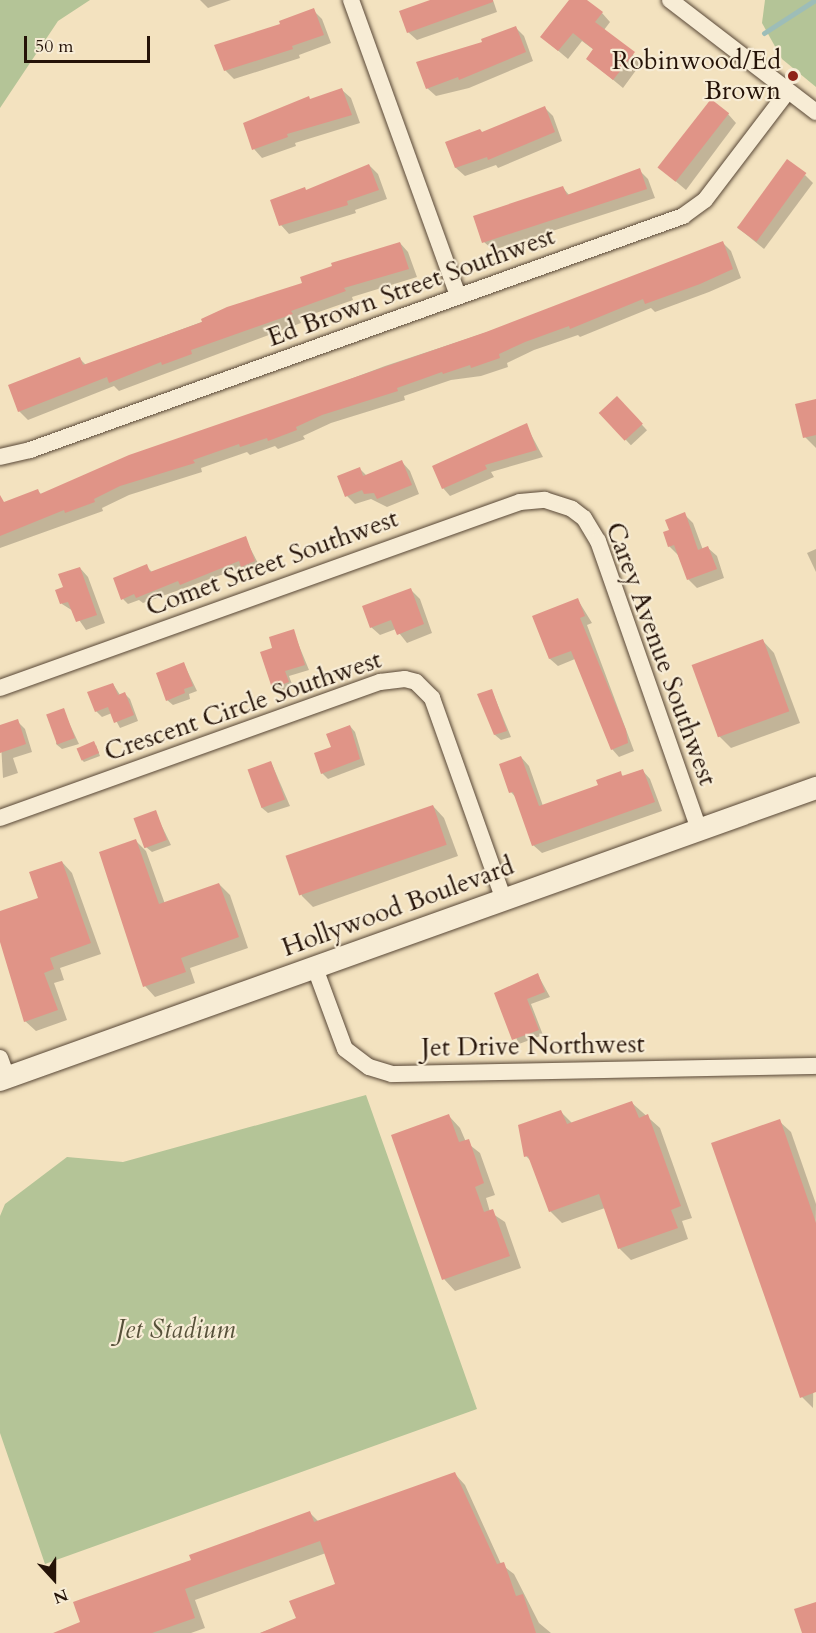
<!DOCTYPE html>
<style>
body{margin:0}
#map{position:relative;width:816px;height:1633px;overflow:hidden;background:#f3e2bf;font-family:Cardo,serif}
div>[style]{position:absolute}
[style*='--x']{left:calc(var(--x)*1px);top:calc(var(--y)*1px);width:calc(var(--w)*1px);rotate:calc(var(--a)*1deg)}
.green>*{inset:0;background:#b4c497}
.shadow>*{inset:0;background:#0003;transform-origin:0 0}
.stream>*{height:5px;margin:-2.5px;padding:0 2.5px;transform-origin:2.5px;border-radius:2.5px;background:#9dbdb8}
.building>*{inset:0;background:#e09487;transform-origin:0 0}
.roads{filter:drop-shadow(0 0 2px #584736) drop-shadow(0 0 2px #584736)}
.street>*{height:16px;margin:-8px;padding:0 8px;transform-origin:8px;border-radius:8px;background:#f7ecd5}
.secondary>*{height:22px;margin:-11px;padding:0 11px;transform-origin:11px;border-radius:11px;background:#f7ecd5}
.dots>*{width:16px;height:16px;translate:-50% -50%;box-sizing:border-box;border:3px solid #f7ecd5;border-radius:50%}
span{translate:-50% -50%;white-space:nowrap;text-align:center;line-height:1.15;-webkit-text-stroke:4.5px #f7ecd5;paint-order:stroke}
.poi-label{font-size:26px;color:#251308}
.right{translate:-100% -50%;text-align:right}
.street-label{font-size:26px;color:#251308}
.park-label{font-size:26px;color:#57513a;font-style:italic}
.north{position:absolute;left:24px;top:1549px;width:60px;height:60px;-webkit-text-stroke:4px #f7ecd5;paint-order:stroke;rotate:159deg;font-size:16px;font-weight:700;line-height:24px;text-align:center;color:#251308}
.north::after{content:'';display:block;margin:auto;width:21px;height:27px;background:#251308;clip-path:polygon(50% 0,100% 100%,50% 72%,0 100%)}
.scale{position:absolute;left:24px;top:36px;width:126px;height:27px;box-sizing:border-box;border:3px solid #251308;border-top:0;padding-left:8px;font-size:18px;line-height:21px;white-space:nowrap;color:#251308;-webkit-text-stroke:4px #f7ecd5;paint-order:stroke}
</style>
<div id="map">
<div class="green">
<div style="clip-path:polygon(0 0,90px 0,58px 21px,0 108px)"></div>
<div style="clip-path:polygon(765px 0,816px 0,816px 87px,782px 59px,762px 23px)"></div>
<div style="clip-path:polygon(366px 1095px,477px 1409px,45px 1564px,0 1433px,0 1216px,5px 1204px,67px 1157px,123px 1162px)"></div>
</div>
<div class="shadow">
<div style="clip-path:polygon(200px 0,231px 0,208px 8px)"></div>
<div style="clip-path:polygon(434px 0,493px 0,497px 12px,417px 40px,408px 32px)"></div>
<div style="clip-path:polygon(571px 0,585px 0,602px 13px,610px 22px,604px 30px,642px 62px,623px 88px,588px 59px,594px 50px,582px 41px,568px 59px,542px 37px)"></div>
<div style="clip-path:polygon(313px 10px,322px 19px,331px 43px,299px 55px,300px 58px,234px 79px,225px 70px,282px 25px)"></div>
<div style="clip-path:polygon(516px 28px,524px 36px,533px 61px,469px 88px,436px 96px,427px 88px,484px 43px)"></div>
<div style="clip-path:polygon(342px 90px,351px 98px,360px 123px,295px 143px,296px 146px,262px 158px,254px 149px)"></div>
<div style="clip-path:polygon(545px 108px,553px 116px,562px 141px,498px 168px,496px 165px,465px 176px,456px 168px,447px 143px,483px 133px)"></div>
<div style="clip-path:polygon(728px 114px,736px 123px,686px 190px,660px 168px)"></div>
<div style="clip-path:polygon(369px 165px,378px 174px,387px 199px,355px 210px,356px 213px,289px 234px,281px 225px,307px 191px)"></div>
<div style="clip-path:polygon(639px 170px,648px 179px,655px 198px,493px 250px,484px 242px,563px 188px,570px 196px)"></div>
<div style="clip-path:polygon(805px 175px,813px 183px,764px 249px,737px 227px)"></div>
<div style="clip-path:polygon(722px 242px,731px 251px,741px 278px,709px 292px,655px 312px,651px 308px,580px 337px,578px 335px,534px 350px,507px 363px,508px 367px,481px 376px,451px 380px,404px 396px,405px 400px,331px 423px,303px 436px,305px 439px,278px 449px,275px 446px,250px 455px,247px 452px,201px 468px,202px 472px,129px 495px,102px 508px,103px 511px,0 548px,0 506px,38px 491px,42px 495px,385px 366px,536px 316px)"></div>
<div style="clip-path:polygon(400px 243px,408px 252px,417px 277px,352px 297px,353px 300px,299px 319px,301px 323px,119px 391px,114px 386px,28px 420px,19px 411px,79px 358px,86px 365px,304px 284px)"></div>
<div style="left:617px;top:398px;width:44px;height:22px;rotate:47deg"></div>
<div style="clip-path:polygon(816px 400px,816px 448px,805px 437px)"></div>
<div style="clip-path:polygon(526px 425px,543px 457px,491px 472px,494px 477px,450px 496px,443px 488px)"></div>
<div style="clip-path:polygon(402px 462px,410px 471px,419px 494px,387px 507px,371px 499px,355px 504px,347px 496px,360px 469px,367px 476px)"></div>
<div style="clip-path:polygon(684px 514px,693px 523px,703px 550px,708px 548px,717px 556px,724px 578px,697px 588px,688px 579px,678px 555px,669px 546px)"></div>
<div style="clip-path:polygon(245px 538px,260px 567px,248px 571px,243px 567px,143px 603px,139px 600px,128px 604px,123px 599px,146px 566px,152px 572px)"></div>
<div style="clip-path:polygon(816px 549px,816px 572px,807px 553px)"></div>
<div style="clip-path:polygon(80px 568px,88px 577px,105px 623px,86px 630px,73px 611px,62px 604px,57px 591px,65px 588px)"></div>
<div style="clip-path:polygon(411px 590px,420px 599px,432px 633px,407px 643px,396px 629px,380px 635px,371px 627px)"></div>
<div style="clip-path:polygon(578px 600px,592px 623px,587px 625px,634px 751px,619px 757px,612px 749px,575px 659px,558px 666px,550px 659px,534px 617px)"></div>
<div style="clip-path:polygon(293px 631px,309px 670px,289px 676px,293px 687px,278px 692px,273px 687px,274px 649px)"></div>
<div style="clip-path:polygon(763px 641px,774px 653px,800px 723px,731px 748px,719px 736px)"></div>
<div style="clip-path:polygon(184px 664px,197px 691px,189px 694px,190px 699px,173px 705px,167px 700px)"></div>
<div style="clip-path:polygon(113px 684px,120px 695px,125px 694px,130px 699px,138px 721px,120px 728px,112px 713px,102px 717px,96px 711px)"></div>
<div style="clip-path:polygon(492px 691px,511px 737px,501px 740px,495px 735px)"></div>
<div style="clip-path:polygon(63px 710px,79px 744px,62px 749px,56px 744px)"></div>
<div style="clip-path:polygon(17px 721px,25px 729px,32px 752px,13px 758px,18px 773px,3px 778px,0 727px)"></div>
<div style="clip-path:polygon(350px 726px,355px 732px,365px 765px,328px 779px,322px 773px,333px 748px)"></div>
<div style="clip-path:polygon(96px 745px,100px 756px,84px 762px,82px 760px)"></div>
<div style="clip-path:polygon(521px 757px,529px 766px,543px 806px,600px 786px,620px 773px,624px 777px,642px 770px,650px 779px,662px 811px,542px 853px,533px 845px,518px 800px,511px 792px)"></div>
<div style="clip-path:polygon(271px 762px,290px 806px,268px 813px,262px 808px)"></div>
<div style="clip-path:polygon(433px 806px,444px 818px,458px 856px,313px 907px,302px 896px,288px 857px)"></div>
<div style="clip-path:polygon(155px 812px,171px 845px,152px 852px,146px 847px)"></div>
<div style="clip-path:polygon(136px 841px,146px 851px,165px 904px,219px 884px,230px 895px,248px 948px,190px 968px,195px 983px,155px 997px,145px 986px)"></div>
<div style="clip-path:polygon(62px 862px,72px 873px,101px 954px,60px 968px,64px 980px,54px 983px,67px 1020px,36px 1031px,25px 1021px,0 938px,0 913px,40px 899px)"></div>
<div style="clip-path:polygon(538px 975px,550px 997px,531px 1004px,543px 1035px,519px 1044px,496px 994px)"></div>
<div style="clip-path:polygon(632px 1103px,660px 1128px,692px 1218px,682px 1221px,688px 1239px,631px 1260px,619px 1248px,605px 1208px,562px 1223px,550px 1211px,533px 1163px,526px 1156px,561px 1112px,573px 1124px)"></div>
<div style="clip-path:polygon(449px 1116px,460px 1128px,466px 1142px,480px 1153px,495px 1195px,486px 1198px,490px 1212px,505px 1222px,521px 1268px,455px 1291px,444px 1279px)"></div>
<div style="clip-path:polygon(779px 1121px,791px 1132px,816px 1204px,813px 1408px,802px 1397px)"></div>
<div style="clip-path:polygon(455px 1474px,465px 1485px,501px 1564px,514px 1574px,539px 1623px,551px 1633px,260px 1633px,298px 1619px,337px 1585px,326px 1553px,195px 1600px,205px 1628px,191px 1633px,77px 1633px,193px 1561px,310px 1513px,319px 1522px)"></div>
</div>
<div class="stream">
<div style="--x:764;--y:33;--w:61;--a:-32.9"></div>
</div>
<div class="building">
<div style="clip-path:polygon(430px 0,493px 0,493px 2px,407px 33px,399px 11px)"></div>
<div style="clip-path:polygon(569px 0,587px 0,603px 12px,595px 22px,635px 52px,613px 80px,586px 59px,593px 49px,573px 33px,558px 51px,540px 37px)"></div>
<div style="clip-path:polygon(314px 8px,324px 35px,292px 46px,293px 49px,224px 71px,214px 45px,280px 24px,279px 21px)"></div>
<div style="clip-path:polygon(516px 26px,526px 52px,459px 80px,458px 77px,426px 89px,416px 62px,482px 42px,481px 39px)"></div>
<div style="clip-path:polygon(342px 88px,352px 115px,287px 134px,288px 137px,252px 150px,243px 123px,309px 96px,310px 99px)"></div>
<div style="left:711px;top:99px;width:23px;height:87px;rotate:38deg"></div>
<div style="clip-path:polygon(545px 106px,555px 132px,488px 160px,487px 157px,455px 168px,445px 142px,480px 129px,482px 132px)"></div>
<div style="left:787px;top:159px;width:24px;height:85px;rotate:36deg"></div>
<div style="clip-path:polygon(369px 164px,379px 190px,347px 201px,348px 205px,279px 226px,270px 200px,305px 187px,306px 190px)"></div>
<div style="clip-path:polygon(640px 168px,647px 189px,482px 243px,473px 216px,563px 186px,567px 195px)"></div>
<div style="clip-path:polygon(723px 241px,733px 269px,700px 284px,645px 304px,643px 299px,570px 329px,569px 326px,525px 342px,499px 354px,500px 358px,471px 368px,470px 365px,443px 374px,442px 372px,397px 388px,398px 391px,322px 415px,296px 427px,297px 430px,268px 441px,267px 438px,240px 447px,239px 444px,193px 460px,195px 463px,120px 486px,94px 499px,95px 502px,65px 513px,64px 510px,0 536px,0 495px,4px 502px,38px 489px,40px 494px,129px 455px,486px 332px)"></div>
<div style="clip-path:polygon(400px 242px,409px 269px,344px 288px,346px 291px,291px 311px,293px 314px,191px 350px,192px 354px,162px 365px,161px 362px,109px 383px,107px 377px,18px 412px,8px 385px,80px 357px,83px 365px,202px 322px,201px 319px,227px 307px,302px 283px,300px 277px,332px 266px,331px 263px)"></div>
<div style="left:617px;top:396px;width:38px;height:25px;rotate:47deg"></div>
<div style="clip-path:polygon(816px 399px,816px 435px,803px 438px,795px 404px)"></div>
<div style="clip-path:polygon(527px 423px,537px 450px,485px 465px,487px 469px,442px 489px,432px 466px)"></div>
<div style="clip-path:polygon(402px 460px,412px 485px,377px 499px,374px 493px,364px 494px,362px 490px,345px 497px,337px 476px,360px 467px,363px 476px)"></div>
<div style="clip-path:polygon(685px 512px,698px 550px,708px 546px,717px 569px,687px 580px,674px 545px,668px 547px,663px 532px,669px 530px,665px 520px)"></div>
<div style="clip-path:polygon(246px 536px,255px 561px,241px 567px,239px 561px,180px 585px,178px 581px,136px 598px,134px 594px,121px 600px,113px 578px,147px 564px,150px 572px)"></div>
<div style="clip-path:polygon(80px 567px,97px 615px,76px 622px,68px 602px,60px 604px,55px 590px,63px 587px,58px 574px)"></div>
<div style="clip-path:polygon(411px 588px,424px 624px,397px 635px,391px 620px,370px 628px,362px 606px)"></div>
<div style="clip-path:polygon(578px 598px,585px 616px,580px 618px,626px 730px,628px 743px,611px 750px,571px 651px,549px 659px,532px 616px)"></div>
<div style="clip-path:polygon(294px 629px,305px 665px,285px 671px,289px 682px,272px 688px,260px 652px,272px 648px,269px 637px)"></div>
<div style="left:763px;top:639px;width:77px;height:76px;rotate:70deg"></div>
<div style="clip-path:polygon(184px 662px,193px 686px,184px 689px,185px 693px,166px 701px,156px 673px)"></div>
<div style="clip-path:polygon(113px 683px,118px 695px,125px 692px,134px 715px,114px 723px,108px 707px,95px 712px,87px 692px)"></div>
<div style="clip-path:polygon(492px 689px,507px 731px,494px 735px,477px 694px)"></div>
<div style="left:64px;top:708px;width:32px;height:19px;rotate:70deg"></div>
<div style="clip-path:polygon(18px 719px,26px 744px,0 753px,0 725px)"></div>
<div style="clip-path:polygon(350px 725px,360px 759px,321px 774px,314px 753px,331px 747px,326px 734px)"></div>
<div style="left:94px;top:741px;width:13px;height:19px;rotate:67deg"></div>
<div style="clip-path:polygon(521px 756px,539px 806px,598px 785px,596px 780px,621px 771px,622px 776px,643px 769px,655px 802px,532px 846px,513px 792px,509px 793px,499px 764px)"></div>
<div style="left:271px;top:761px;width:41px;height:25px;rotate:70deg"></div>
<div style="left:433px;top:805px;width:42px;height:156px;rotate:71deg"></div>
<div style="left:156px;top:810px;width:32px;height:24px;rotate:70deg"></div>
<div style="clip-path:polygon(136px 839px,159px 904px,219px 883px,239px 937px,181px 958px,186px 972px,143px 987px,99px 852px)"></div>
<div style="clip-path:polygon(62px 861px,91px 943px,50px 958px,54px 969px,44px 973px,58px 1010px,24px 1022px,0 942px,0 911px,38px 898px,29px 872px)"></div>
<div style="clip-path:polygon(538px 973px,545px 992px,527px 999px,539px 1030px,512px 1040px,494px 993px)"></div>
<div style="clip-path:polygon(632px 1101px,639px 1118px,648px 1114px,681px 1206px,671px 1210px,678px 1228px,618px 1249px,599px 1194px,549px 1212px,528px 1156px,524px 1157px,518px 1125px,561px 1110px,567px 1124px)"></div>
<div style="clip-path:polygon(449px 1114px,459px 1142px,469px 1139px,484px 1183px,475px 1187px,484px 1212px,493px 1209px,510px 1256px,442px 1280px,391px 1135px)"></div>
<div style="clip-path:polygon(780px 1119px,816px 1223px,816px 1392px,800px 1398px,711px 1143px)"></div>
<div style="clip-path:polygon(455px 1472px,497px 1564px,504px 1562px,516px 1596px,523px 1594px,536px 1633px,260px 1633px,296px 1618px,289px 1601px,335px 1584px,320px 1541px,185px 1589px,195px 1618px,152px 1633px,53px 1633px,80px 1622px,73px 1602px,191px 1560px,189px 1555px,310px 1511px,314px 1522px)"></div>
<div style="clip-path:polygon(816px 1602px,816px 1633px,802px 1633px,794px 1609px)"></div>
</div>
<div class="roads">
<div class="street">
<div style="--x:351;--y:0;--w:315;--a:70.1"></div>
<div style="--x:670;--y:0;--w:184;--a:37.5"></div>
<div style="--x:0;--y:457;--w:31;--a:-13"></div>
<div style="--x:30;--y:450;--w:694;--a:-19.71"></div>
<div style="--x:683;--y:216;--w:27;--a:-36"></div>
<div style="--x:705;--y:200;--w:137;--a:-52.7"></div>
<div style="--x:0;--y:688;--w:552;--a:-19.68"></div>
<div style="--x:520;--y:502;--w:25;--a:-5"></div>
<div style="--x:545;--y:500;--w:28;--a:18"></div>
<div style="--x:572;--y:509;--w:15;--a:37"></div>
<div style="--x:584;--y:518;--w:27;--a:59"></div>
<div style="--x:598;--y:541;--w:306;--a:70.7"></div>
<div style="--x:0;--y:818;--w:404;--a:-19.7"></div>
<div style="--x:380;--y:682;--w:25;--a:-7"></div>
<div style="--x:405;--y:679;--w:11;--a:15"></div>
<div style="--x:416;--y:682;--w:23;--a:45"></div>
<div style="--x:432;--y:698;--w:214;--a:70.4"></div>
<div style="--x:315;--y:968;--w:86;--a:69.7"></div>
<div style="--x:345;--y:1049;--w:30;--a:37"></div>
<div style="--x:369;--y:1067;--w:24;--a:17"></div>
<div style="--x:392;--y:1074;--w:424;--a:-1.1"></div>
<div style="--x:0;--y:1058;--w:20;--a:70"></div>
</div>
<div class="secondary">
<div style="--x:0;--y:1080;--w:867;--a:-19.69"></div>
</div>
</div>
<div class="dots">
<div style="left:793px;top:76px;background:#8f2418"></div>
</div>
<div class="poi-label">
<span class="right" style="left:781px;top:76px">Robinwood/Ed<br>Brown</span>
</div>
<div class="street-label">
<span style="left:411px;top:287px;rotate:-20deg">Ed Brown Street Southwest</span>
<span style="left:272px;top:563px;rotate:-20deg">Comet Street Southwest</span>
<span style="left:661px;top:654px;rotate:70deg">Carey Avenue Southwest</span>
<span style="left:243px;top:706px;rotate:-19deg">Crescent Circle Southwest</span>
<span style="left:398px;top:907px;rotate:-20deg">Hollywood Boulevard</span>
<span style="left:533px;top:1046px;rotate:-1deg">Jet Drive Northwest</span>
</div>
<div class="park-label">
<span style="left:176px;top:1330px">Jet Stadium</span>
</div>
<div class="north">N</div>
<div class="scale">50 m</div>
</div>
